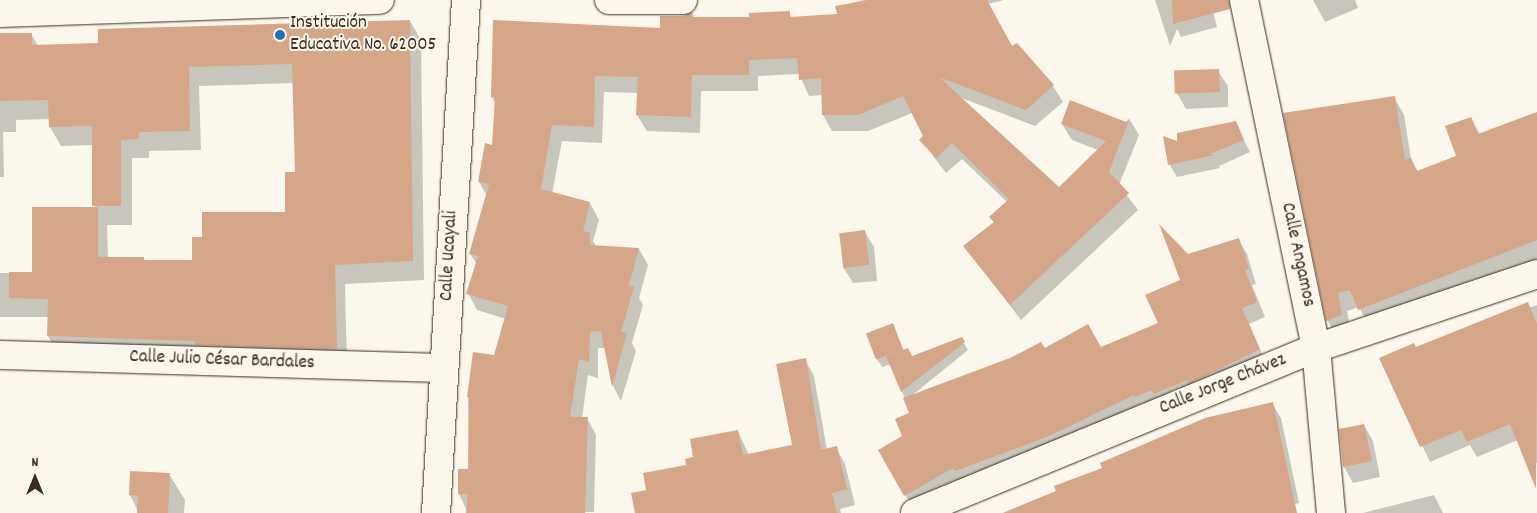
<!DOCTYPE html>
<meta charset="utf-8">
<style>
body{margin:0}
#map{position:relative;width:1537px;height:513px;overflow:hidden;background:#fbf7ec;font-family:Dekko,sans-serif}
div>[style]{position:absolute}
[style*='--x']{left:calc(var(--x)*1px);top:calc(var(--y)*1px);width:calc(var(--w)*1px);rotate:calc(var(--a)*1deg)}
.shadow>*{inset:0;background:#0003}
.building>*{inset:0;background:#d6a689;transform-origin:0 0}
.roads{filter:drop-shadow(0 0 1px #3b2a1e) drop-shadow(0 0 1px #3b2a1e)}
.minor>*{height:28px;margin:-14px;padding:0 14px;transform-origin:14px;border-radius:14px;background:#fbf7ec}
.dots>*{width:14px;height:14px;translate:-50% -50%;box-sizing:border-box;border:2px solid #fbf7ec;border-radius:50%}
span{translate:-50% -50%;white-space:nowrap;text-align:center;line-height:1.15;-webkit-text-stroke:4px #fbf7ec;paint-order:stroke}
.poi-label{font-size:19px;color:#3b2a1e}
.left{translate:0 -50%;text-align:left}
.street-label{font-size:19px;color:#3b2a1e}
.north{position:absolute;left:10px;top:453px;width:50px;height:50px;-webkit-text-stroke:4px #fbf7ec;paint-order:stroke;rotate:0deg;font-size:14px;font-weight:700;line-height:20px;text-align:center;color:#3b2a1e}
.north::after{content:'';display:block;margin:auto;width:18px;height:22px;background:#3b2a1e;clip-path:polygon(50% 0,100% 100%,50% 72%,0 100%)}
</style>
<div id="map">
<div class="shadow">
<div style="clip-path:polygon(864px 0,1004px 0,988px 4px,1012px 48px,1017px 44px,1053px 86px,1063px 102px,1035px 126px,959px 97px,1059px 189px,1098px 150px,1072px 140px,1062px 124px,1127px 123px,1130px 120px,1139px 135px,1119px 185px,1138px 210px,1021px 320px,965px 247px,994px 223px,991px 217px,1007px 202px,962px 159px,946px 173px,921px 140px,924px 137px,912px 113px,868px 131px,832px 131px,823px 115px,822px 95px,809px 96px,799px 74px,758px 76px,758px 91px,701px 91px,700px 133px,647px 131px,637px 115px,639px 93px,604px 92px,602px 143px,562px 141px,552px 194px,590px 203px,599px 220px,593px 241px,597px 247px,639px 249px,648px 265px,639px 298px,643px 305px,632px 343px,636px 351px,621px 401px,613px 386px,606px 348px,598px 348px,598px 378px,588px 375px,582px 418px,587px 418px,596px 435px,594px 512px,468px 513px,459px 494px,469px 470px,468px 397px,495px 356px,506px 319px,477px 310px,468px 293px,477px 264px,470px 254px,487px 196px,479px 182px,494px 146px,496px 104px,492px 97px,692px 14px,694px 18px,751px 18px,789px 12px,792px 19px,838px 15px,837px 7px)"></div>
<div style="clip-path:polygon(1155px 0,1210px 0,1217px 27px,1181px 37px,1177px 29px,1170px 46px)"></div>
<div style="clip-path:polygon(1313px 0,1355px 0,1358px 8px,1325px 22px)"></div>
<div style="clip-path:polygon(evenodd,410px 21px,421px 40px,424px 280px,345px 284px,347px 367px,59px 355px,48px 336px,49px 317px,0 317px,0 273px,33px 273px,95px 208px,93px 145px,61px 146px,50px 127px,50px 119px,16px 120px,16px 132px,3px 132px,4px 177px,0 177px,0 35px,31px 34px,38px 46px,100px 44px,410px 21px,294px 83px,297px 173px,286px 214px,203px 238px,193px 262px,108px 258px,107px 225px,132px 225px,132px 158px,149px 158px,149px 151px,201px 150px,199px 86px,294px 83px)"></div>
<div style="clip-path:polygon(1218px 71px,1228px 86px,1228px 107px,1186px 109px,1177px 93px)"></div>
<div style="clip-path:polygon(1394px 97px,1404px 115px,1411px 159px,1418px 172px,1457px 156px,1471px 118px,1480px 134px,1537px 113px,1537px 262px,1369px 326px,1359px 307px,1347px 311px,1351px 332px,1337px 337px,1327px 320px)"></div>
<div style="clip-path:polygon(1235px 123px,1250px 152px,1219px 166px,1220px 168px,1177px 177px,1170px 165px,1179px 143px)"></div>
<div style="clip-path:polygon(865px 232px,874px 247px,877px 281px,853px 283px,843px 267px,840px 234px)"></div>
<div style="clip-path:polygon(1238px 239px,1247px 254px,1256px 284px,1252px 285px,1265px 317px,1249px 324px,1267px 365px,914px 510px,880px 450px,903px 437px,911px 414px,891px 364px,882px 367px,877px 359px,892px 325px,904px 351px,913px 357px,961px 338px,968px 350px,910px 397px,1044px 350px,1100px 349px,1159px 323px,1182px 280px,1188px 255px)"></div>
<div style="clip-path:polygon(1537px 305px,1537px 463px,1531px 466px,1518px 440px,1477px 457px,1470px 445px,1430px 462px,1381px 359px)"></div>
<div style="clip-path:polygon(805px 360px,814px 376px,827px 450px,836px 448px,845px 464px,855px 505px,840px 509px,841px 513px,636px 513px,648px 491px,738px 432px,749px 455px,794px 446px)"></div>
<div style="clip-path:polygon(1272px 403px,1281px 418px,1299px 503px,1283px 507px,1283px 513px,1003px 513px)"></div>
<div style="clip-path:polygon(1364px 425px,1373px 441px,1380px 477px,1353px 483px,1344px 467px,1340px 430px)"></div>
<div style="clip-path:polygon(169px 474px,185px 500px,184px 513px,139px 513px,130px 495px)"></div>
<div style="clip-path:polygon(1434px 495px,1443px 513px,1363px 513px)"></div>
</div>
<div class="building">
<div style="clip-path:polygon(869px 0,987px 0,1012px 46px,1017px 43px,1054px 85px,1026px 110px,939px 77px,1059px 187px,1106px 141px,1061px 124px,1070px 100px,1126px 122px,1130px 118px,1109px 172px,1129px 193px,1010px 305px,963px 246px,994px 222px,989px 217px,1009px 199px,952px 143px,936px 158px,919px 140px,923px 136px,903px 96px,858px 115px,822px 115px,821px 78px,799px 80px,797px 58px,749px 60px,749px 75px,692px 75px,691px 117px,636px 115px,638px 77px,595px 76px,594px 127px,552px 125px,541px 189px,590px 202px,583px 231px,590px 233px,590px 245px,639px 248px,629px 285px,634px 287px,621px 332px,627px 333px,612px 387px,601px 331px,590px 332px,589px 362px,579px 359px,570px 417px,588px 417px,585px 513px,466px 513px,468px 494px,458px 494px,458px 469px,468px 469px,469px 397px,467px 397px,473px 352px,494px 355px,508px 306px,466px 294px,478px 256px,469px 254px,489px 184px,478px 182px,485px 143px,492px 145px,495px 98px,491px 97px,493px 20px,660px 28px,660px 16px,683px 16px,692px 12px,693px 17px,749px 17px,749px 13px,790px 11px,790px 17px,837px 14px,835px 6px)"></div>
<div style="clip-path:polygon(1172px 0,1229px 0,1230px 9px,1173px 24px)"></div>
<div style="clip-path:polygon(410px 20px,413px 261px,335px 265px,337px 349px,195px 345px,195px 341px,47px 336px,48px 299px,9px 298px,9px 272px,32px 272px,32px 207px,98px 207px,98px 257px,144px 257px,144px 260px,192px 260px,192px 237px,202px 237px,202px 212px,285px 212px,285px 172px,295px 172px,292px 64px,189px 67px,190px 131px,139px 132px,139px 139px,121px 140px,121px 206px,92px 206px,92px 126px,49px 127px,48px 100px,0 101px,0 33px,32px 33px,32px 45px,98px 43px,98px 29px)"></div>
<div style="left:1219px;top:69px;width:23px;height:45px;rotate:88deg"></div>
<div style="clip-path:polygon(1395px 96px,1405px 160px,1411px 158px,1417px 171px,1456px 156px,1445px 126px,1471px 117px,1478px 134px,1537px 112px,1537px 240px,1358px 310px,1350px 290px,1338px 293px,1342px 315px,1326px 321px,1283px 113px)"></div>
<div style="clip-path:polygon(1236px 121px,1244px 140px,1210px 154px,1214px 155px,1168px 165px,1163px 136px,1177px 141px,1177px 133px)"></div>
<div style="clip-path:polygon(1159px 224px,1188px 254px,1239px 238px,1249px 269px,1245px 270px,1257px 302px,1242px 308px,1260px 349px,1189px 384px,1187px 380px,1154px 394px,1152px 390px,1135px 397px,1134px 395px,1047px 437px,955px 471px,953px 468px,904px 496px,878px 450px,902px 436px,895px 419px,909px 413px,903px 398px,1010px 358px,1041px 342px,1045px 348px,1088px 324px,1101px 347px,1158px 323px,1145px 295px,1180px 280px)"></div>
<div style="left:865px;top:230px;width:35px;height:26px;rotate:83deg"></div>
<div style="clip-path:polygon(1528px 302px,1537px 324px,1536px 489px,1510px 424px,1467px 442px,1461px 430px,1420px 447px,1379px 358px,1414px 343px,1416px 347px)"></div>
<div style="left:893px;top:323px;width:28px;height:29px;rotate:69deg"></div>
<div style="clip-path:polygon(962px 337px,965px 342px,901px 392px,886px 356px,908px 348px,912px 356px)"></div>
<div style="clip-path:polygon(806px 358px,821px 450px,837px 446px,847px 489px,832px 493px,837px 513px,635px 513px,631px 493px,646px 490px,643px 473px,686px 465px,685px 459px,693px 457px,690px 439px,738px 430px,743px 455px,792px 445px,776px 364px)"></div>
<div style="clip-path:polygon(1273px 402px,1297px 513px,1003px 513px,1056px 491px,1054px 486px,1102px 468px,1100px 463px,1205px 418px)"></div>
<div style="clip-path:polygon(1364px 424px,1372px 461px,1343px 467px,1339px 429px)"></div>
<div style="clip-path:polygon(130px 471px,170px 473px,168px 513px,137px 513px,138px 496px,129px 495px)"></div>
</div>
<div class="roads">
<div class="minor">
<div style="--x:609;--y:0;--w:74;--a:0"></div>
<div style="--x:1244;--y:0;--w:355;--a:78.3"></div>
<div style="--x:1316;--y:348;--w:166;--a:84.8"></div>
<div style="--x:0;--y:13;--w:380;--a:-2"></div>
<div style="--x:0;--y:355;--w:444;--a:1.7"></div>
<div style="--x:436;--y:513;--w:514;--a:-86.65"></div>
<div style="--x:915;--y:513;--w:434;--a:-22.4"></div>
<div style="--x:1316;--y:348;--w:233;--a:-18.5"></div>
</div>
</div>
<div class="dots">
<div style="left:280px;top:35px;background:#1f6fb2"></div>
</div>
<div class="poi-label">
<span class="left" style="left:290px;top:35px">Institución<br>Educativa No. 62005</span>
</div>
<div class="street-label">
<span style="left:1297px;top:255px;rotate:78deg">Calle Angamos</span>
<span style="left:450px;top:256px;rotate:-87deg">Calle Ucayali</span>
<span style="left:222px;top:361px;rotate:2deg">Calle Julio César Bardales</span>
<span style="left:1223px;top:385px;rotate:-22deg">Calle Jorge Chávez</span>
</div>
<div class="north">N</div>
</div>
